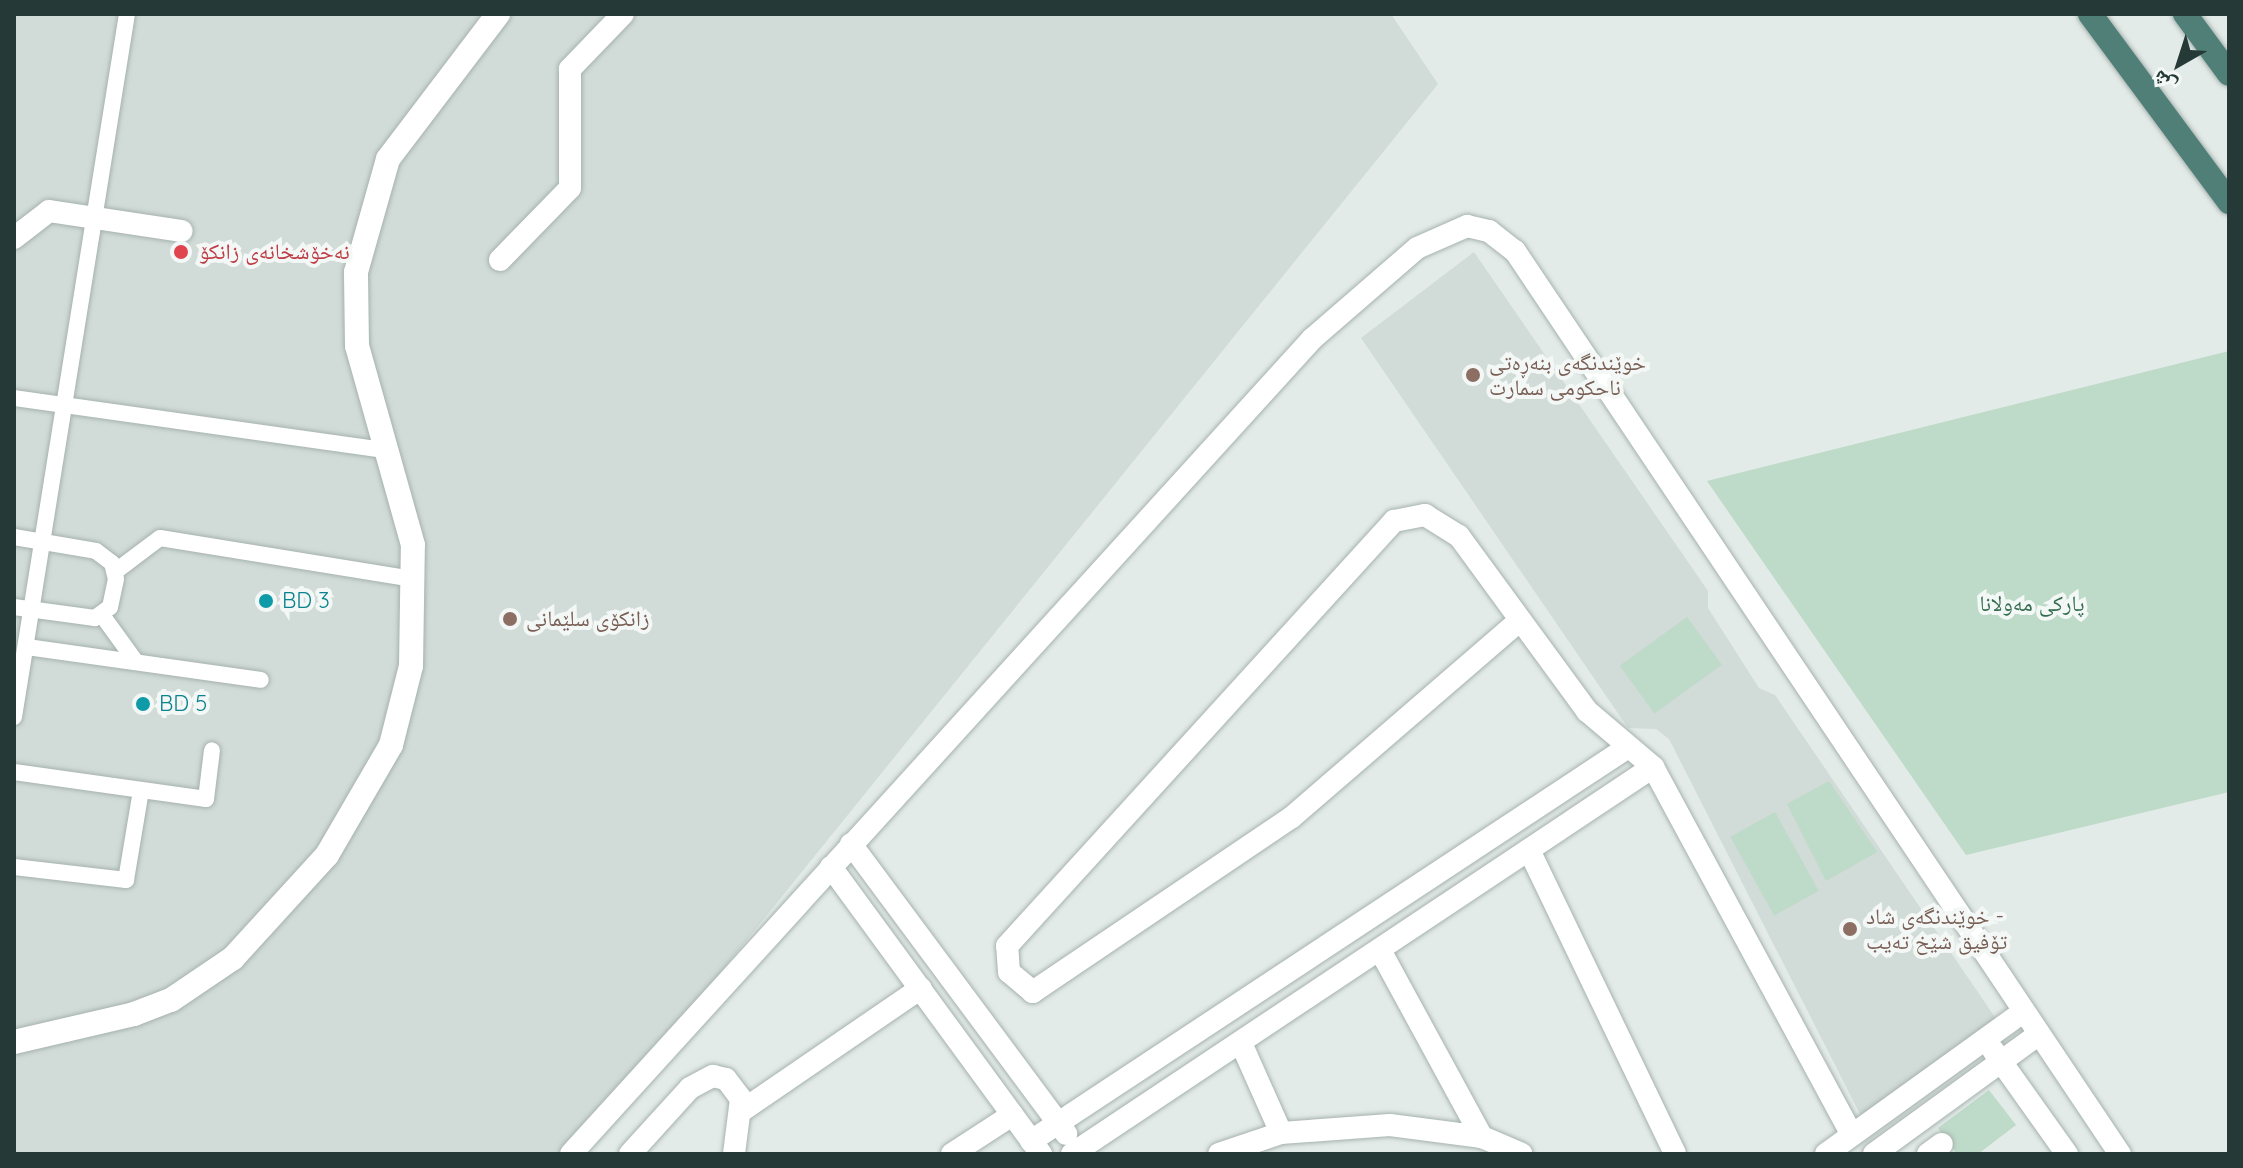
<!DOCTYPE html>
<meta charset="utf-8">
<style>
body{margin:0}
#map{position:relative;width:2243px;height:1168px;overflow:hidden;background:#e3ebe8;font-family:Quicksand,"Noto Naskh Arabic",sans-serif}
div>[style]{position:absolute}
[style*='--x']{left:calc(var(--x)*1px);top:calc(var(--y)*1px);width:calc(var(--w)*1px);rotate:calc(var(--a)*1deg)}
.built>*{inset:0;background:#d1dbd7}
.green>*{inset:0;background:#bedac8;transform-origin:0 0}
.roads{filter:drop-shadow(0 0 2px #a6b2af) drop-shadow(0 0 2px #a6b2af)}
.pedestrian>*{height:16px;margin:-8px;padding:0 8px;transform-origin:8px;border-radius:8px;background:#fff}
.minor>*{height:22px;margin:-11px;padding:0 11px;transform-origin:11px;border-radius:11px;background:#fff}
.tertiary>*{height:24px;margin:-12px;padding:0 12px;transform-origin:12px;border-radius:12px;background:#fff}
.trunk>*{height:24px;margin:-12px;padding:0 12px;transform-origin:12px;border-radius:12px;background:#507f78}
.dots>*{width:22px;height:22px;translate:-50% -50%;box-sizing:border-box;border:4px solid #f3f8f6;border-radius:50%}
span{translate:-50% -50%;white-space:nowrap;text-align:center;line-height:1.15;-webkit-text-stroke:8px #f3f8f6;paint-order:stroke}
.health-label{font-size:22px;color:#be3a42}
.left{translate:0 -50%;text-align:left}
.education-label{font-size:22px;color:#785e54}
.culture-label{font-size:22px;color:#0d838f}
.park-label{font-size:22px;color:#346c4e}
.frame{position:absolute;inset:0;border:16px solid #253a36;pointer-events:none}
.north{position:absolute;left:2139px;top:24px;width:80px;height:80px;-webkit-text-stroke:6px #f3f8f6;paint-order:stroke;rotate:219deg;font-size:22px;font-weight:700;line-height:32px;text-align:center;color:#253a36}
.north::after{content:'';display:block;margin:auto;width:28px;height:36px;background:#253a36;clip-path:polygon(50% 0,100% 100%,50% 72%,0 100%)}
</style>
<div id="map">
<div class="built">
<div style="clip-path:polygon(14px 14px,1391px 14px,1438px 84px,574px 1154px,14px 1154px)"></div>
<div style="clip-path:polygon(1474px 252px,1708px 591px,1708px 608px,1759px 688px,1775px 695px,1999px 1023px,1862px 1118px,1669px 739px,1656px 729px,1628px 728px,1361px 338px)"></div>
</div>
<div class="green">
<div style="clip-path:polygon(2229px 351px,2229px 792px,1966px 855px,1707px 481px)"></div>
<div style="left:1687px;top:617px;width:59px;height:83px;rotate:54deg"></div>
<div style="clip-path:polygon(1829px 781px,1877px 852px,1826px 881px,1787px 804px)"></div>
<div style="left:1775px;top:812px;width:90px;height:51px;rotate:61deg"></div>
<div style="clip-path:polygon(1989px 1090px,2016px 1125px,1978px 1154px,1957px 1154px,1938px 1128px)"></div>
</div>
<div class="roads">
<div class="pedestrian">
<div style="--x:14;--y:398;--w:379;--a:8"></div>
<div style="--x:14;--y:537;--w:83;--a:9.7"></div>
<div style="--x:96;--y:551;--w:20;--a:37"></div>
<div style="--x:112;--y:563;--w:16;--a:76"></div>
<div style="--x:116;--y:579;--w:29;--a:102"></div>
<div style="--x:110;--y:607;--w:19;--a:144"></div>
<div style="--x:95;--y:618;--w:82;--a:-172.3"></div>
<div style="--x:116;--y:571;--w:55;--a:-36.9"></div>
<div style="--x:160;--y:538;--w:257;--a:9.2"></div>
<div style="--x:102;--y:615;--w:58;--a:54.1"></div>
<div style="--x:27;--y:647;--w:236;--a:8"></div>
<div style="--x:14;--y:717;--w:712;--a:-80.87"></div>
<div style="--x:14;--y:772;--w:194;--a:8"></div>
<div style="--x:206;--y:799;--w:49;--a:-83"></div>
<div style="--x:14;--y:867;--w:113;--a:6.6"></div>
<div style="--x:126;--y:880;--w:91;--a:-80.5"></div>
</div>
<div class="minor">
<div style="--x:14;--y:238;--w:44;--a:-37.6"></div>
<div style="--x:49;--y:211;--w:134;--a:8.6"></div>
<div style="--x:500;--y:260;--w:100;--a:-45.8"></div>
<div style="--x:570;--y:188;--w:119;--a:-90"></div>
<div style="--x:570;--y:69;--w:76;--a:-46.1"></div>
<div style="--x:1519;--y:621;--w:300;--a:139.2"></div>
<div style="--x:1292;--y:817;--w:313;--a:146"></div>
<div style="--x:1033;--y:992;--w:31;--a:-140"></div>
<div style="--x:1009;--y:972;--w:26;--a:-94"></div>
<div style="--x:1007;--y:946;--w:575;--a:-47.68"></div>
<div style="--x:1394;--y:521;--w:32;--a:-11"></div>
<div style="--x:1425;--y:515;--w:40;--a:32"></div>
<div style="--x:1459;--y:536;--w:217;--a:53.8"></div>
<div style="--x:1587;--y:711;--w:87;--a:40.3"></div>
<div style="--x:1653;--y:767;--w:418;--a:61.6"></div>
<div style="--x:851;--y:844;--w:361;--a:53.4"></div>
<div style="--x:1529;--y:850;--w:337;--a:64.3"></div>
<div style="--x:831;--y:867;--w:356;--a:53.8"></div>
<div style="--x:1381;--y:952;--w:211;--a:61.4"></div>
<div style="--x:1241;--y:1043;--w:98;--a:66"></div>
<div style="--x:1993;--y:1050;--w:128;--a:54.6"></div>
<div style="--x:740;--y:1112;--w:219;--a:-34.4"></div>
<div style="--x:1031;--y:1141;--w:715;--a:-33.42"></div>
<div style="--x:571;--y:1154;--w:1102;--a:-47.72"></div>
<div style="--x:1312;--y:339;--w:139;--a:-40.9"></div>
<div style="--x:1417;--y:248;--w:55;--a:-23.7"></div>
<div style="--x:1467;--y:226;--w:23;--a:13"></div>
<div style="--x:1489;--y:231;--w:33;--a:38"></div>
<div style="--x:1515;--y:251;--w:1087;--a:56.18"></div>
<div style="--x:630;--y:1154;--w:89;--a:-47.7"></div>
<div style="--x:690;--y:1088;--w:26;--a:-28"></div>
<div style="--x:713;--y:1076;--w:13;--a:13"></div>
<div style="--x:726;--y:1079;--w:25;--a:53"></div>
<div style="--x:741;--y:1099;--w:55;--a:97.3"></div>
<div style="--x:952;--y:1154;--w:72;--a:-33"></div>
<div style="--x:1072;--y:1154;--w:698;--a:-33.67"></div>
<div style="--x:1219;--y:1154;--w:65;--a:-18.7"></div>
<div style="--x:1281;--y:1133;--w:109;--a:-4.2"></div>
<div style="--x:1390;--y:1125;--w:93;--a:7.4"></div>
<div style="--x:1482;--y:1137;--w:43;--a:23"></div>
<div style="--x:1826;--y:1154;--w:243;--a:-35.8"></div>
<div style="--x:1874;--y:1154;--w:203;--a:-36"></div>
<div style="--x:1928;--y:1154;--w:17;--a:-36"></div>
</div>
<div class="tertiary">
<div style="--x:14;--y:1042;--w:123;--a:-13.1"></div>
<div style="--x:134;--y:1014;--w:40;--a:-21"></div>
<div style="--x:171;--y:1000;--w:75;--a:-34.1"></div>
<div style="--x:233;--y:958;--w:139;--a:-47.6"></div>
<div style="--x:327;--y:855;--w:127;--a:-59.8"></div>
<div style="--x:391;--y:745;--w:81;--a:-75.8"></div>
<div style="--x:411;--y:666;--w:121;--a:-89.1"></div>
<div style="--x:413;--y:545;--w:207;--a:-105.7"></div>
<div style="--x:357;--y:346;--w:74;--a:-90.8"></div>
<div style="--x:356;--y:272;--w:117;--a:-74.2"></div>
<div style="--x:388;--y:159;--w:182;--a:-52.8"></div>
</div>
<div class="trunk">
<div style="--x:2090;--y:14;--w:234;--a:53.5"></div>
<div style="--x:2185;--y:14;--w:74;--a:53.7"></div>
</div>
</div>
<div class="dots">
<div style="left:181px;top:252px;background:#e0444e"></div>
<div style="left:1473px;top:375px;background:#8d6e63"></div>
<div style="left:266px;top:601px;background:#0f9aa8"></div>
<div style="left:510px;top:619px;background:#8d6e63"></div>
<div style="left:143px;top:704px;background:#0f9aa8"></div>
<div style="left:1850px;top:929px;background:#8d6e63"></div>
</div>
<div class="health-label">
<span class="left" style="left:199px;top:252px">نەخۆشخانەی زانکۆ</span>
</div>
<div class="education-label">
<span class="left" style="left:1489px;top:375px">خوێندنگەی بنەڕەتی<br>ناحکومی سمارت</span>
<span class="left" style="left:526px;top:619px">زانکۆی سلێمانی</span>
<span class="left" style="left:1866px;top:929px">خوێندنگەی شاد -<br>تۆفیق شێخ تەیب</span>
</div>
<div class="culture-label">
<span class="left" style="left:282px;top:601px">BD 3</span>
<span class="left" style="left:159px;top:704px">BD 5</span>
</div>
<div class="park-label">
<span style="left:2032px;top:604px">پارکی مەولانا</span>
</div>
<div class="frame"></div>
<div class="north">ش</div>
</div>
